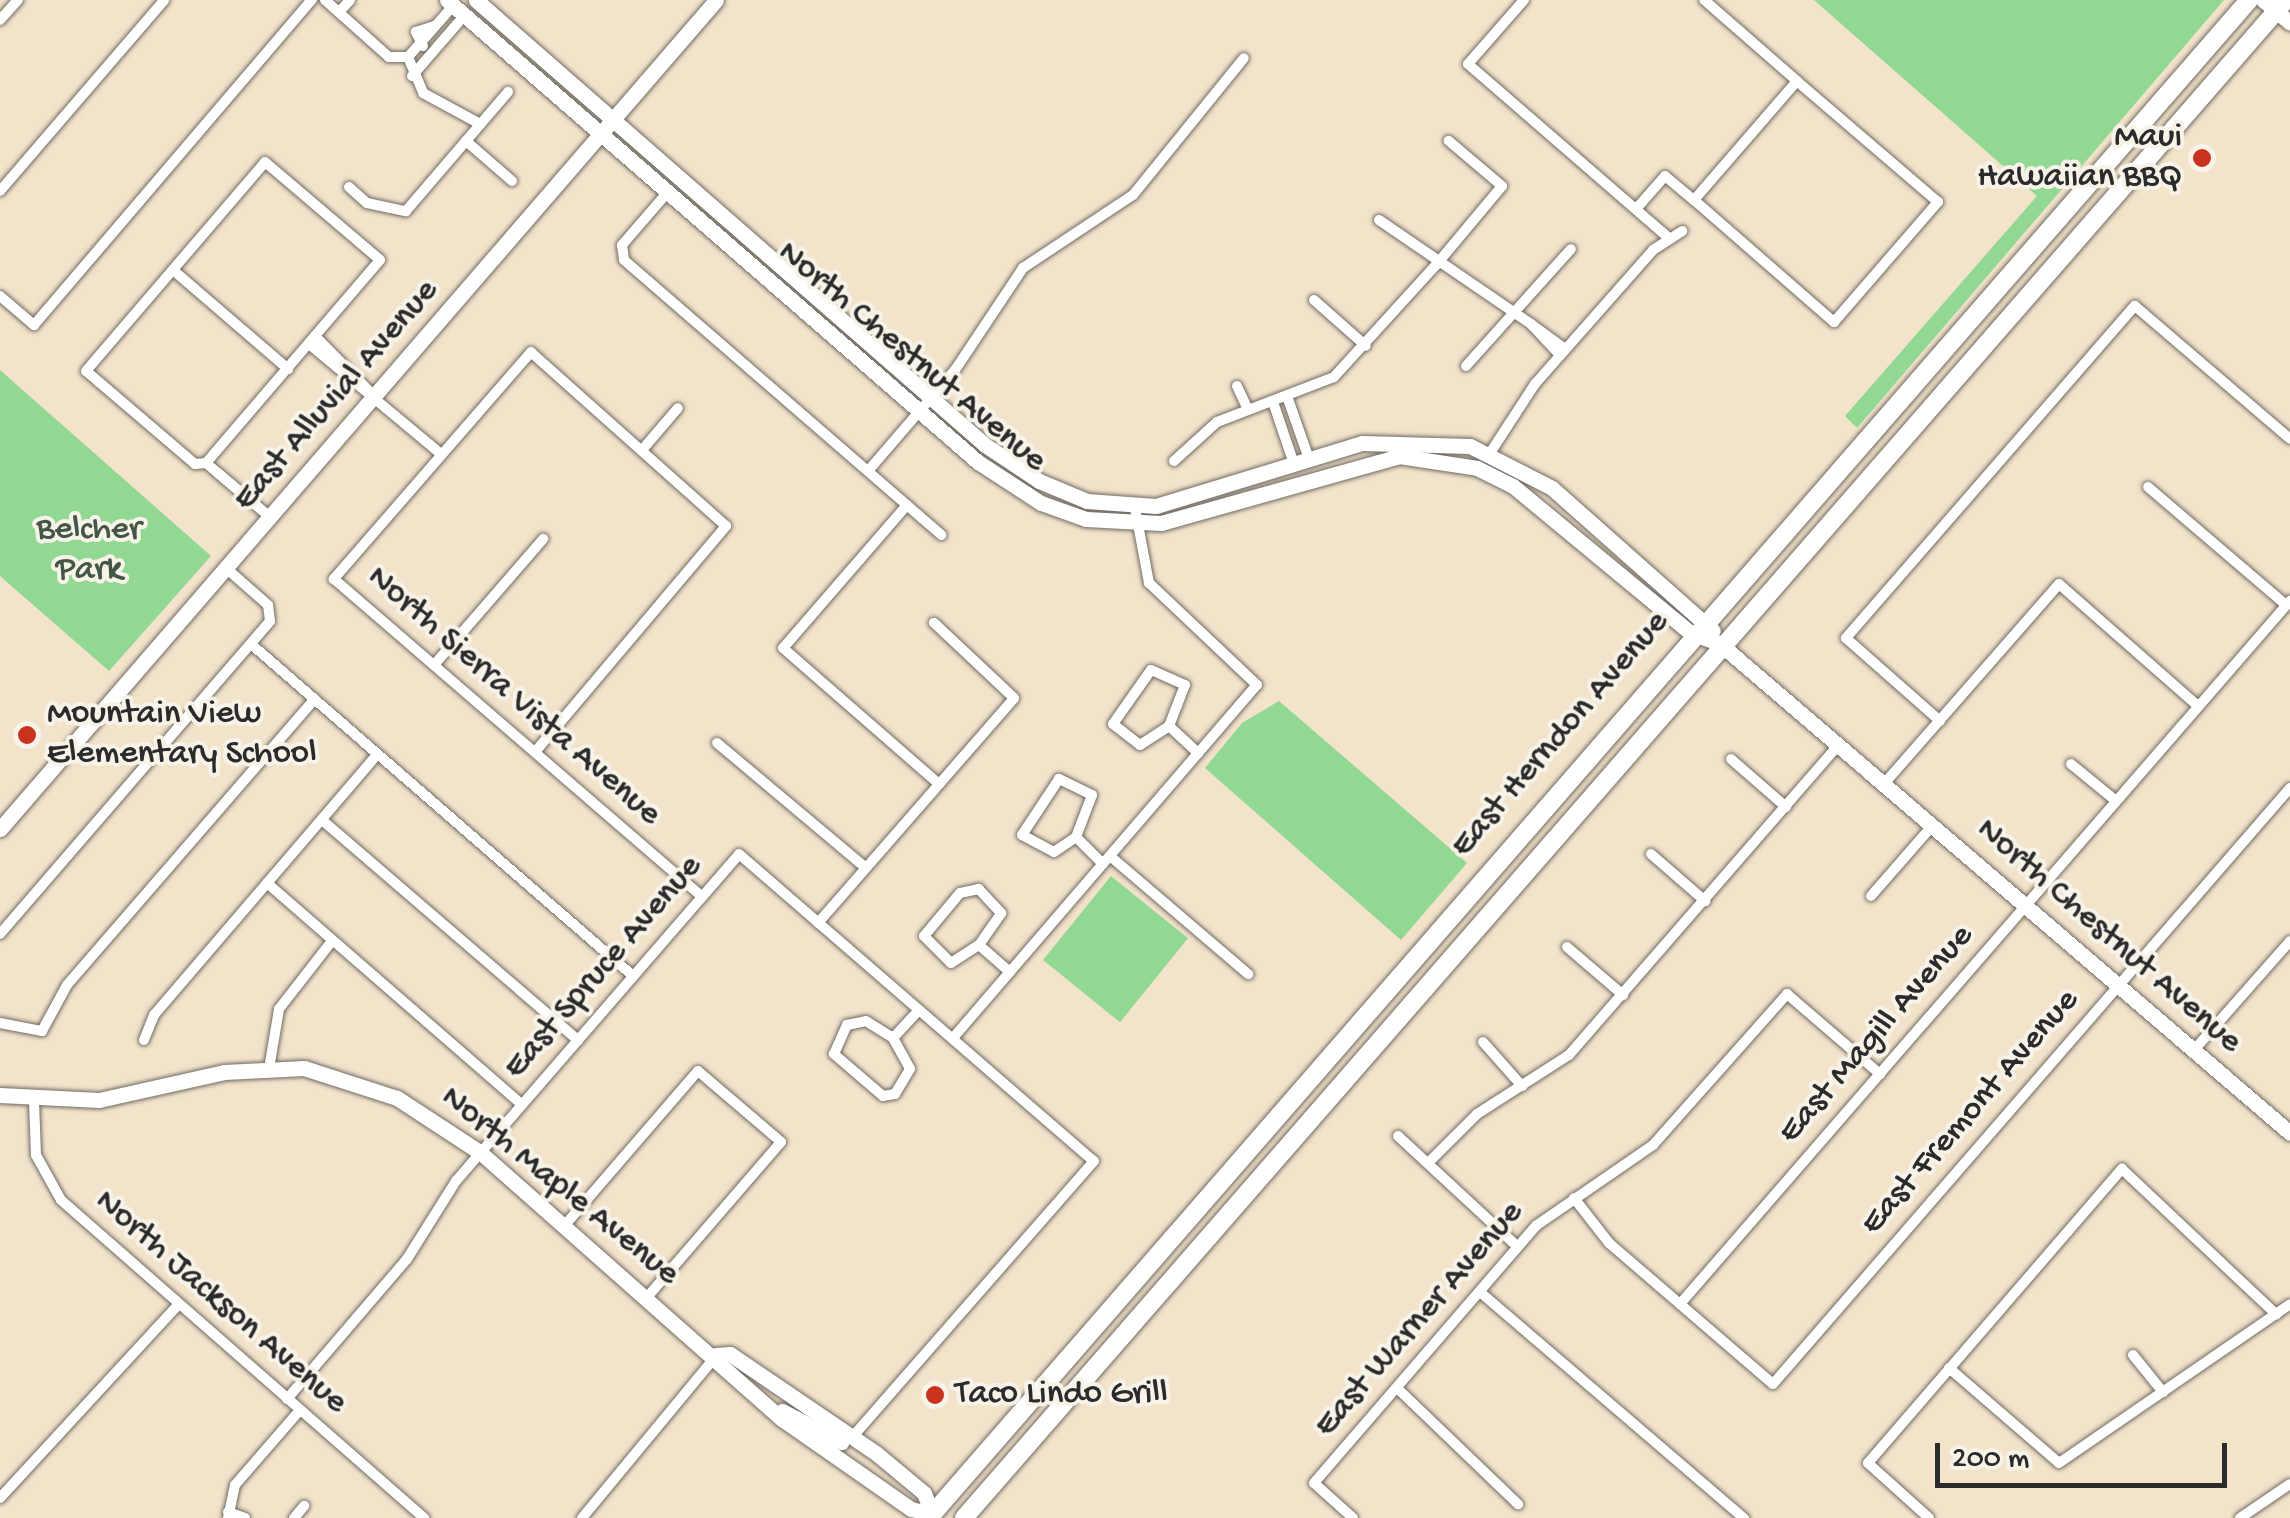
<!DOCTYPE html>
<style>
body{margin:0}
#map{position:relative;width:2290px;height:1518px;overflow:hidden;background:#f3e3cb;font-family:"Gochi Hand",sans-serif}
div>[style]{position:absolute}
[style*='--x']{left:calc(var(--x)*1px);top:calc(var(--y)*1px);width:calc(var(--w)*1px);rotate:calc(var(--a)*1deg)}
.green>*{inset:0;background:#91d892;transform-origin:0 0}
.roads{filter:drop-shadow(0 0 2px #716b63) drop-shadow(0 0 2px #716b63)}
.street>*{height:10px;margin:-5px;padding:0 5px;transform-origin:5px;border-radius:5px;background:#fff}
.secondary>*{height:15px;margin:-7.5px;padding:0 7.5px;transform-origin:7.5px;border-radius:7.5px;background:#fff}
.primary>*{height:18px;margin:-9px;padding:0 9px;transform-origin:9px;border-radius:9px;background:#fff}
.dots>*{width:28px;height:28px;translate:-50% -50%;box-sizing:border-box;border:5px solid #f7f3e8;border-radius:50%}
span{translate:-50% -50%;white-space:nowrap;text-align:center;line-height:1.15;-webkit-text-stroke:8px #f7f3e8;paint-order:stroke}
.poi-label{font-size:35px;color:#2b2b2b}
.right{translate:-100% -50%;text-align:right}
.left{translate:0 -50%;text-align:left}
.street-label{font-size:35px;color:#2b2b2b}
.park-label{font-size:35px;color:#445645}
.scale{position:absolute;left:1935px;top:1443px;width:292px;height:45px;box-sizing:border-box;border:5px solid #2b2b2b;border-top:0;padding-left:12px;font-size:30px;line-height:35px;white-space:nowrap;color:#2b2b2b;-webkit-text-stroke:8px #f7f3e8;paint-order:stroke}
</style>
<div id="map">
<div class="green">
<div style="clip-path:polygon(1814px 0,2224px 0,1857px 428px,1845px 416px,2037px 196px)"></div>
<div style="clip-path:polygon(0 370px,211px 556px,109px 671px,0 576px)"></div>
<div style="clip-path:polygon(1279px 701px,1467px 863px,1401px 940px,1205px 768px,1242px 723px)"></div>
<div style="left:1111px;top:876px;width:99px;height:108px;rotate:39deg"></div>
</div>
<div class="roads">
<div class="street">
<div style="--x:325;--y:0;--w:86;--a:41.7"></div>
<div style="--x:389;--y:57;--w:19;--a:0"></div>
<div style="--x:408;--y:57;--w:68;--a:-48.6"></div>
<div style="--x:1524;--y:0;--w:85;--a:131.2"></div>
<div style="--x:1468;--y:64;--w:264;--a:40.9"></div>
<div style="--x:339;--y:12;--w:16;--a:-47"></div>
<div style="--x:0;--y:20;--w:27;--a:-48"></div>
<div style="--x:423;--y:46;--w:16;--a:-117"></div>
<div style="--x:416;--y:32;--w:20;--a:-18"></div>
<div style="--x:408;--y:57;--w:39;--a:67"></div>
<div style="--x:423;--y:93;--w:65;--a:28.5"></div>
<div style="--x:412;--y:76;--w:79;--a:-49.1"></div>
<div style="--x:466;--y:141;--w:61;--a:41"></div>
<div style="--x:265;--y:162;--w:151;--a:40.4"></div>
<div style="--x:380;--y:260;--w:267;--a:130.6"></div>
<div style="--x:206;--y:463;--w:11;--a:175"></div>
<div style="--x:195;--y:464;--w:143;--a:-139.5"></div>
<div style="--x:86;--y:371;--w:275;--a:-49.4"></div>
<div style="--x:349;--y:187;--w:24;--a:42"></div>
<div style="--x:367;--y:203;--w:40;--a:12"></div>
<div style="--x:406;--y:211;--w:157;--a:-49.4"></div>
<div style="--x:0;--y:191;--w:252;--a:-49.3"></div>
<div style="--x:667;--y:193;--w:69;--a:130.9"></div>
<div style="--x:622;--y:245;--w:15;--a:82"></div>
<div style="--x:624;--y:260;--w:420;--a:40.9"></div>
<div style="--x:1694;--y:200;--w:186;--a:41.1"></div>
<div style="--x:1834;--y:322;--w:159;--a:-49.1"></div>
<div style="--x:1938;--y:202;--w:186;--a:-139.4"></div>
<div style="--x:1636;--y:209;--w:44;--a:-48.7"></div>
<div style="--x:1665;--y:176;--w:38;--a:40"></div>
<div style="--x:1694;--y:200;--w:157;--a:-49.1"></div>
<div style="--x:1797;--y:81;--w:123;--a:-138.9"></div>
<div style="--x:1379;--y:220;--w:184;--a:34.4"></div>
<div style="--x:173;--y:270;--w:152;--a:40.7"></div>
<div style="--x:0;--y:296;--w:45;--a:40.5"></div>
<div style="--x:34;--y:325;--w:428;--a:-49.5"></div>
<div style="--x:1314;--y:300;--w:69;--a:41.5"></div>
<div style="--x:315;--y:336;--w:86;--a:45.5"></div>
<div style="--x:309;--y:344;--w:172;--a:39.8"></div>
<div style="--x:1560;--y:355;--w:42;--a:-133.1"></div>
<div style="--x:1531;--y:324;--w:42;--a:36.3"></div>
<div style="--x:1466;--y:366;--w:157;--a:-48.1"></div>
<div style="--x:1237;--y:386;--w:26;--a:65"></div>
<div style="--x:1288;--y:399;--w:64;--a:70.7"></div>
<div style="--x:1274;--y:405;--w:62;--a:71.3"></div>
<div style="--x:642;--y:450;--w:55;--a:-49.4"></div>
<div style="--x:1490;--y:453;--w:82;--a:-56.9"></div>
<div style="--x:1535;--y:384;--w:179;--a:-48.6"></div>
<div style="--x:1653;--y:250;--w:35;--a:-33"></div>
<div style="--x:1174;--y:461;--w:58;--a:-42.2"></div>
<div style="--x:1217;--y:422;--w:125;--a:-21"></div>
<div style="--x:1334;--y:377;--w:151;--a:-47.7"></div>
<div style="--x:1436;--y:265;--w:103;--a:-50.1"></div>
<div style="--x:1502;--y:186;--w:70;--a:-139.7"></div>
<div style="--x:206;--y:463;--w:85;--a:40.2"></div>
<div style="--x:868;--y:471;--w:133;--a:-49.3"></div>
<div style="--x:955;--y:370;--w:123;--a:-56.3"></div>
<div style="--x:1023;--y:268;--w:132;--a:-33.6"></div>
<div style="--x:1133;--y:195;--w:176;--a:-51"></div>
<div style="--x:218;--y:473;--w:45;--a:40.5"></div>
<div style="--x:2148;--y:487;--w:182;--a:40.5"></div>
<div style="--x:907;--y:505;--w:189;--a:130.9"></div>
<div style="--x:783;--y:648;--w:207;--a:41.1"></div>
<div style="--x:251;--y:644;--w:506;--a:40.99"></div>
<div style="--x:434;--y:665;--w:167;--a:-49.1"></div>
<div style="--x:1940;--y:721;--w:125;--a:-138.6"></div>
<div style="--x:1846;--y:638;--w:440;--a:-49"></div>
<div style="--x:2135;--y:306;--w:204;--a:40.6"></div>
<div style="--x:1169;--y:726;--w:44;--a:-68.7"></div>
<div style="--x:1185;--y:685;--w:37;--a:-156"></div>
<div style="--x:1151;--y:670;--w:66;--a:125.1"></div>
<div style="--x:1113;--y:724;--w:34;--a:38"></div>
<div style="--x:1140;--y:745;--w:35;--a:-33"></div>
<div style="--x:1169;--y:726;--w:40;--a:43"></div>
<div style="--x:717;--y:743;--w:194;--a:40"></div>
<div style="--x:535;--y:752;--w:296;--a:-49.8"></div>
<div style="--x:726;--y:526;--w:261;--a:-138.3"></div>
<div style="--x:531;--y:352;--w:301;--a:131"></div>
<div style="--x:334;--y:579;--w:486;--a:40.8"></div>
<div style="--x:1731;--y:759;--w:73;--a:41.1"></div>
<div style="--x:2071;--y:764;--w:58;--a:39.4"></div>
<div style="--x:1883;--y:785;--w:267;--a:-48.8"></div>
<div style="--x:2059;--y:584;--w:185;--a:41.3"></div>
<div style="--x:322;--y:820;--w:338;--a:40.7"></div>
<div style="--x:1076;--y:837;--w:45;--a:-69.1"></div>
<div style="--x:1092;--y:795;--w:37;--a:-154"></div>
<div style="--x:1059;--y:779;--w:67;--a:123.5"></div>
<div style="--x:1022;--y:835;--w:36;--a:28"></div>
<div style="--x:1054;--y:852;--w:27;--a:-34"></div>
<div style="--x:1076;--y:837;--w:38;--a:45"></div>
<div style="--x:1651;--y:854;--w:72;--a:41"></div>
<div style="--x:1110;--y:856;--w:182;--a:40.5"></div>
<div style="--x:267;--y:883;--w:338;--a:41"></div>
<div style="--x:1871;--y:896;--w:93;--a:-48.9"></div>
<div style="--x:818;--y:923;--w:298;--a:-48.9"></div>
<div style="--x:1014;--y:698;--w:110;--a:-136.8"></div>
<div style="--x:0;--y:934;--w:413;--a:-49.2"></div>
<div style="--x:270;--y:621;--w:16;--a:-97"></div>
<div style="--x:268;--y:605;--w:56;--a:-138.6"></div>
<div style="--x:979;--y:945;--w:39;--a:-55"></div>
<div style="--x:1001;--y:913;--w:33;--a:-133"></div>
<div style="--x:979;--y:889;--w:19;--a:168"></div>
<div style="--x:960;--y:893;--w:56;--a:129.9"></div>
<div style="--x:924;--y:936;--w:38;--a:45"></div>
<div style="--x:951;--y:963;--w:33;--a:-33"></div>
<div style="--x:979;--y:945;--w:41;--a:41.1"></div>
<div style="--x:1567;--y:947;--w:74;--a:40.6"></div>
<div style="--x:0;--y:1023;--w:43;--a:10.8"></div>
<div style="--x:42;--y:1031;--w:52;--a:-61.5"></div>
<div style="--x:67;--y:985;--w:377;--a:-49.1"></div>
<div style="--x:893;--y:1038;--w:35;--a:61"></div>
<div style="--x:910;--y:1069;--w:29;--a:121"></div>
<div style="--x:895;--y:1094;--w:12;--a:171"></div>
<div style="--x:883;--y:1096;--w:65;--a:-139.4"></div>
<div style="--x:834;--y:1054;--w:32;--a:-66"></div>
<div style="--x:847;--y:1025;--w:19;--a:-12"></div>
<div style="--x:866;--y:1021;--w:32;--a:32"></div>
<div style="--x:893;--y:1038;--w:38;--a:-47"></div>
<div style="--x:953;--y:1038;--w:466;--a:-49.3"></div>
<div style="--x:1257;--y:685;--w:149;--a:-136.6"></div>
<div style="--x:1149;--y:583;--w:76;--a:-100.6"></div>
<div style="--x:144;--y:1040;--w:27;--a:-68"></div>
<div style="--x:154;--y:1015;--w:343;--a:-49.4"></div>
<div style="--x:1483;--y:1042;--w:59;--a:48.4"></div>
<div style="--x:2194;--y:1050;--w:145;--a:-48.6"></div>
<div style="--x:269;--y:1069;--w:61;--a:-80.5"></div>
<div style="--x:279;--y:1009;--w:86;--a:-52.1"></div>
<div style="--x:34;--y:1101;--w:54;--a:87.9"></div>
<div style="--x:36;--y:1155;--w:51;--a:60.9"></div>
<div style="--x:61;--y:1200;--w:483;--a:41.2"></div>
<div style="--x:1398;--y:1136;--w:163;--a:42.8"></div>
<div style="--x:1429;--y:1162;--w:68;--a:-45"></div>
<div style="--x:1477;--y:1114;--w:109;--a:-32.7"></div>
<div style="--x:1569;--y:1055;--w:410;--a:-49"></div>
<div style="--x:1574;--y:1198;--w:57;--a:52.1"></div>
<div style="--x:1609;--y:1243;--w:216;--a:40.7"></div>
<div style="--x:1773;--y:1384;--w:789;--a:-49.06"></div>
<div style="--x:565;--y:1225;--w:203;--a:-49.2"></div>
<div style="--x:698;--y:1071;--w:109;--a:40.5"></div>
<div style="--x:781;--y:1142;--w:203;--a:130.8"></div>
<div style="--x:1480;--y:1292;--w:348;--a:40.6"></div>
<div style="--x:1680;--y:1304;--w:931;--a:-49.05"></div>
<div style="--x:2133;--y:1355;--w:48;--a:51"></div>
<div style="--x:1949;--y:1368;--w:145;--a:40.8"></div>
<div style="--x:2059;--y:1463;--w:280;--a:-34.5"></div>
<div style="--x:1397;--y:1388;--w:168;--a:43.8"></div>
<div style="--x:287;--y:1399;--w:184;--a:-49.4"></div>
<div style="--x:407;--y:1259;--w:92;--a:-57.9"></div>
<div style="--x:456;--y:1181;--w:432;--a:-49.1"></div>
<div style="--x:739;--y:854;--w:469;--a:40.9"></div>
<div style="--x:1094;--y:1161;--w:367;--a:131.2"></div>
<div style="--x:0;--y:1498;--w:264;--a:-47.3"></div>
<div style="--x:228;--y:1512;--w:18;--a:19"></div>
<div style="--x:228;--y:1518;--w:34;--a:-78"></div>
<div style="--x:235;--y:1485;--w:99;--a:-49.1"></div>
<div style="--x:294;--y:1518;--w:16;--a:-50"></div>
<div style="--x:582;--y:1518;--w:209;--a:-50.4"></div>
<div style="--x:1353;--y:1518;--w:52;--a:-138.1"></div>
<div style="--x:1314;--y:1483;--w:341;--a:-49.2"></div>
<div style="--x:1537;--y:1225;--w:141;--a:-34.6"></div>
<div style="--x:1653;--y:1145;--w:202;--a:-48.4"></div>
<div style="--x:1787;--y:994;--w:123;--a:40.7"></div>
<div style="--x:1929;--y:1518;--w:82;--a:-138"></div>
<div style="--x:1868;--y:1463;--w:389;--a:-49.2"></div>
<div style="--x:2122;--y:1169;--w:212;--a:43.3"></div>
<div style="--x:2240;--y:1518;--w:60;--a:-34.2"></div>
</div>
<div class="secondary">
<div style="--x:447;--y:0;--w:704;--a:41.03"></div>
<div style="--x:978;--y:462;--w:75;--a:33.1"></div>
<div style="--x:1041;--y:503;--w:48;--a:19.6"></div>
<div style="--x:1086;--y:519;--w:75;--a:3.1"></div>
<div style="--x:1161;--y:523;--w:247;--a:-15.7"></div>
<div style="--x:1399;--y:456;--w:79;--a:8.7"></div>
<div style="--x:1477;--y:468;--w:40;--a:26.6"></div>
<div style="--x:1513;--y:486;--w:231;--a:39.6"></div>
<div style="--x:1691;--y:633;--w:30;--a:20"></div>
<div style="--x:1719;--y:643;--w:752;--a:40.63"></div>
<div style="--x:476;--y:0;--w:676;--a:41.16"></div>
<div style="--x:985;--y:445;--w:65;--a:33.7"></div>
<div style="--x:1039;--y:481;--w:52;--a:22.6"></div>
<div style="--x:1087;--y:501;--w:69;--a:4.1"></div>
<div style="--x:1156;--y:506;--w:215;--a:-17"></div>
<div style="--x:1362;--y:443;--w:108;--a:1.6"></div>
<div style="--x:1470;--y:446;--w:92;--a:27.1"></div>
<div style="--x:1552;--y:488;--w:215;--a:41.6"></div>
<div style="--x:2263;--y:0;--w:35;--a:40"></div>
<div style="--x:0;--y:829;--w:1095;--a:-49.18"></div>
<div style="--x:0;--y:1095;--w:99;--a:2.9"></div>
<div style="--x:99;--y:1100;--w:128;--a:-12.6"></div>
<div style="--x:224;--y:1072;--w:80;--a:-2.9"></div>
<div style="--x:304;--y:1068;--w:98;--a:17.9"></div>
<div style="--x:397;--y:1098;--w:100;--a:33.2"></div>
<div style="--x:481;--y:1153;--w:402;--a:41.5"></div>
<div style="--x:782;--y:1419;--w:157;--a:34.9"></div>
<div style="--x:911;--y:1509;--w:22;--a:13"></div>
<div style="--x:716;--y:1355;--w:14;--a:-4"></div>
<div style="--x:730;--y:1354;--w:178;--a:34.2"></div>
<div style="--x:877;--y:1454;--w:61;--a:39.7"></div>
<div style="--x:924;--y:1493;--w:22;--a:69"></div>
<div style="--x:782;--y:1411;--w:67;--a:27.7"></div>
</div>
<div class="primary">
<div style="--x:929;--y:1518;--w:2012;--a:-48.99"></div>
<div style="--x:964;--y:1518;--w:2013;--a:-48.95"></div>
</div>
</div>
<div class="dots">
<div style="left:2202px;top:158px;background:#c8321e"></div>
<div style="left:27px;top:735px;background:#c8321e"></div>
<div style="left:935px;top:1395px;background:#c8321e"></div>
</div>
<div class="poi-label">
<span class="right" style="left:2182px;top:158px">Maui<br>Hawaiian BBQ</span>
<span class="left" style="left:47px;top:735px">Mountain View<br>Elementary School</span>
<span class="left" style="left:955px;top:1395px">Taco Lindo Grill</span>
</div>
<div class="street-label">
<span style="left:911px;top:358px;rotate:40deg">North Chestnut Avenue</span>
<span style="left:337px;top:396px;rotate:-49deg">East Alluvial Avenue</span>
<span style="left:513px;top:697px;rotate:41deg">North Sierra Vista Avenue</span>
<span style="left:1561px;top:735px;rotate:-49deg">East Herndon Avenue</span>
<span style="left:2108px;top:937px;rotate:41deg">North Chestnut Avenue</span>
<span style="left:604px;top:968px;rotate:-49deg">East Spruce Avenue</span>
<span style="left:1877px;top:1035px;rotate:-49deg">East Magill Avenue</span>
<span style="left:1971px;top:1113px;rotate:-49deg">East Fremont Avenue</span>
<span style="left:559px;top:1187px;rotate:39deg">North Maple Avenue</span>
<span style="left:220px;top:1303px;rotate:41deg">North Jackson Avenue</span>
<span style="left:1420px;top:1320px;rotate:-49deg">East Warner Avenue</span>
</div>
<div class="park-label">
<span style="left:89px;top:551px">Belcher<br>Park</span>
</div>
<div class="scale">200 m</div>
</div>
